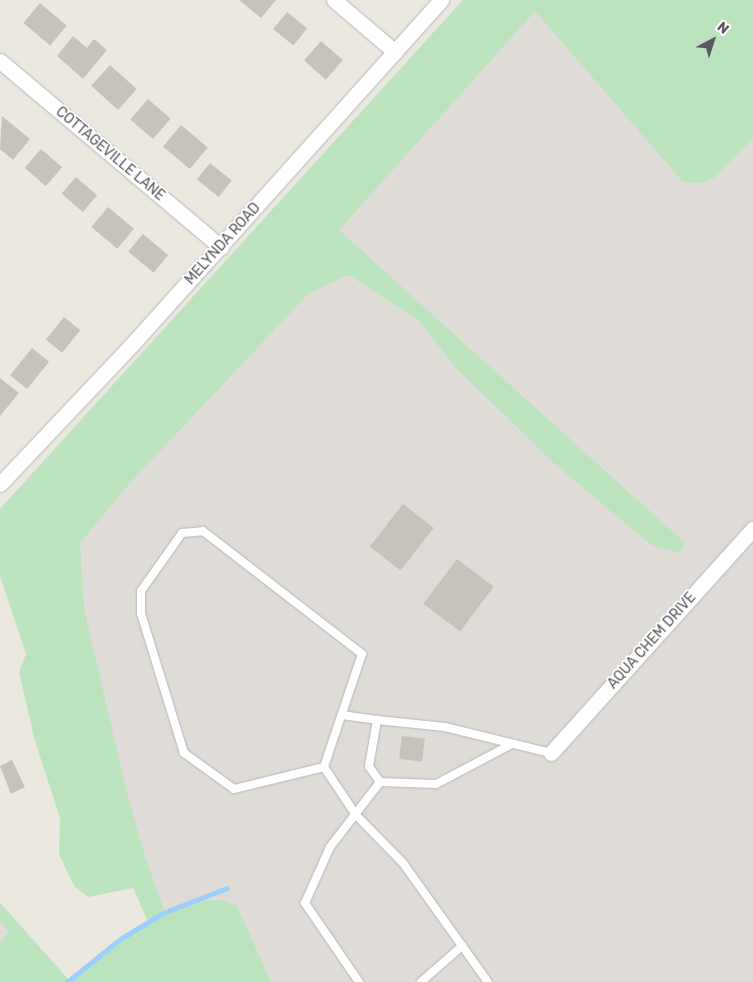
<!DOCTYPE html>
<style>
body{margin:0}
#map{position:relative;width:753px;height:982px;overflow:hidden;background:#ebe9df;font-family:Rubik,sans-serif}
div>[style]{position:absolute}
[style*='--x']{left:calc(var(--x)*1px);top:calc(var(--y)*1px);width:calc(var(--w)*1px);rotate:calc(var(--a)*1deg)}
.industrial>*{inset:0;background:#dfdcd7}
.green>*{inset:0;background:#bbe3bd}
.stream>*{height:5px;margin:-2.5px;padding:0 2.5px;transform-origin:2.5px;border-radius:2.5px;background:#9dcffd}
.building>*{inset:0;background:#c6c3bd;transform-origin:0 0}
.roads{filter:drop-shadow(0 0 1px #b5b7bc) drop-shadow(0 0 1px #b5b7bc)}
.lane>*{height:8px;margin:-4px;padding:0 4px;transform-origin:4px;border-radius:4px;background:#fff}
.street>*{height:15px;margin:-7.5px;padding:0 7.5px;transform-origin:7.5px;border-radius:7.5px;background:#fff}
span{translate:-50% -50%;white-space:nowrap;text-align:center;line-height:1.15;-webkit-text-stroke:4px #fff;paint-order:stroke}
.street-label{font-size:14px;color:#585b60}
.north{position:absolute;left:688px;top:15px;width:50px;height:50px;-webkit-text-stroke:4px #fff;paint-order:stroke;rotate:40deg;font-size:14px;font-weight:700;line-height:20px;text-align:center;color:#585b60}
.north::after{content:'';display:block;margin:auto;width:18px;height:22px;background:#585b60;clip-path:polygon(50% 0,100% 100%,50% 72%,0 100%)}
</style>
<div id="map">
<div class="industrial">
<div style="clip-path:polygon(463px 0,753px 0,753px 982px,0 982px,0 903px,69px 980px,120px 939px,154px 919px,0 509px)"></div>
</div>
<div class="green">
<div style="clip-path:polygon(463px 0,753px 0,753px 138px,714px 178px,701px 183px,683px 182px,535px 11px,339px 230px,685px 543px,680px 553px,651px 545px,556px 465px,456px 368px,419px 321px,349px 275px,309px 293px,129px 484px,80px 543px,84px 609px,126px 788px,145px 857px,165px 912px,195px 901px,222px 900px,237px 906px,271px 982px,0 982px,0 943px,9px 932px,0 921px,0 903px,69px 980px,120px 939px,148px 922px,133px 888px,88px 897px,74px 886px,59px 854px,60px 818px,35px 741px,19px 672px,26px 654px,0 576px,0 509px)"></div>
</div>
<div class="stream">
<div style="--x:67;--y:982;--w:68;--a:-39.1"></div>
<div style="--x:120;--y:939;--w:52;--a:-31"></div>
<div style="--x:165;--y:912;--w:66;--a:-21.2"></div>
</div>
<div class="building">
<div style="clip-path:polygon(239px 0,276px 0,261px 18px)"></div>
<div style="left:40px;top:3px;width:35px;height:26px;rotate:40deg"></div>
<div style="left:287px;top:12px;width:26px;height:22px;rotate:39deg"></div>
<div style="clip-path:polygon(73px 36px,87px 48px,94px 39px,107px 50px,83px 79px,57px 56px)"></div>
<div style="left:321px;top:41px;width:29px;height:26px;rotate:41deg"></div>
<div style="left:110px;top:65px;width:36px;height:28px;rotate:42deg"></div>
<div style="left:148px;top:99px;width:30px;height:27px;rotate:41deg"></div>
<div style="clip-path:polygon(2px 116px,30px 139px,13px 160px,0 149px)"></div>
<div style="left:181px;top:125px;width:35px;height:28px;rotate:40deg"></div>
<div style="left:41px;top:149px;width:28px;height:25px;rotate:41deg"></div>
<div style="left:210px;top:163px;width:28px;height:21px;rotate:39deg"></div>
<div style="left:76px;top:177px;width:28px;height:22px;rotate:41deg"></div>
<div style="left:108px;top:207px;width:34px;height:26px;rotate:40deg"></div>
<div style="left:143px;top:234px;width:33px;height:23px;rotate:40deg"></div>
<div style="left:64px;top:317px;width:21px;height:29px;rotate:39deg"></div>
<div style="left:32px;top:348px;width:22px;height:35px;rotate:39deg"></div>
<div style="clip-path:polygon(0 378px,19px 393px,0 416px)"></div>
<div style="left:403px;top:504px;width:39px;height:54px;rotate:38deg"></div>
<div style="left:457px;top:559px;width:46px;height:56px;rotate:37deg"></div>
<div style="left:402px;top:736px;width:23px;height:23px;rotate:7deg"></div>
<div style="clip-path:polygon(12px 760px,25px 787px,11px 794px,0 766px)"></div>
</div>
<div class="roads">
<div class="lane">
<div style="--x:342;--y:715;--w:35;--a:8"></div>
<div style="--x:510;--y:745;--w:84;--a:152.2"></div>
<div style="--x:436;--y:784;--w:56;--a:-178"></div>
<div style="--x:380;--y:782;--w:19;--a:-125"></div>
<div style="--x:369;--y:766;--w:47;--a:-80.1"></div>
<div style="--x:377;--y:720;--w:68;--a:5.9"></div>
<div style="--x:445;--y:727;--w:109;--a:13.8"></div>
<div style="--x:324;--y:767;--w:93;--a:166.3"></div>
<div style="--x:234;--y:789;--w:62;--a:-144.2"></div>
<div style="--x:184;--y:753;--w:146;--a:-107.1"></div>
<div style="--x:141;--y:613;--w:22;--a:-90"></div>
<div style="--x:141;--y:591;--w:71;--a:-54.7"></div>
<div style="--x:182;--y:533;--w:21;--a:-5"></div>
<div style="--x:203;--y:531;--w:201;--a:37.7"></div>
<div style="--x:362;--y:654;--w:119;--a:108.6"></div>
<div style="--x:324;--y:767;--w:58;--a:56.3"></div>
<div style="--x:356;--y:815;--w:67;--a:45.6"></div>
<div style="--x:403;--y:863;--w:146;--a:54.5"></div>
<div style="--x:359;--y:982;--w:96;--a:-124.4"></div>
<div style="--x:305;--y:903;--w:61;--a:-65.9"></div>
<div style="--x:330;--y:847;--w:82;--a:-52.4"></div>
<div style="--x:421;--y:982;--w:55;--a:-41.3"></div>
</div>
<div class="street">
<div style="--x:334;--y:0;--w:80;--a:40.4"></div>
<div style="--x:0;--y:61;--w:289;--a:40.1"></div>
<div style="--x:0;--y:484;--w:198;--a:-46.6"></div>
<div style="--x:136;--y:340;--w:457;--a:-48.1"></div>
<div style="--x:551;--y:753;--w:302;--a:-48"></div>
</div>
</div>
<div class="street-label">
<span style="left:110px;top:154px;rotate:40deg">COTTAGEVILLE LANE</span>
<span style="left:223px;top:244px;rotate:-48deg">MELYNDA ROAD</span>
<span style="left:652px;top:641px;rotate:-48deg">AQUA CHEM DRIVE</span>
</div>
<div class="north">N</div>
</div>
